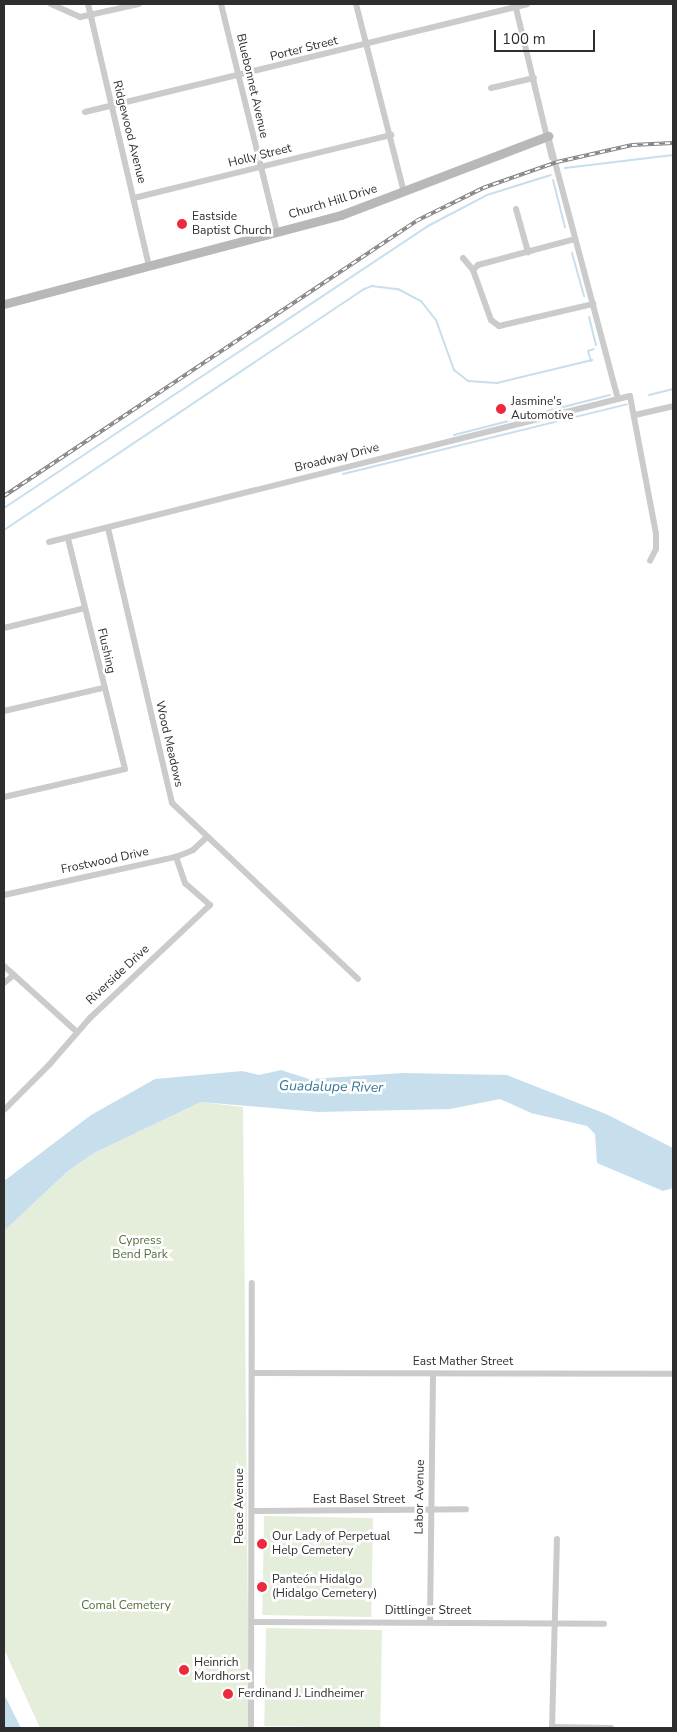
<!DOCTYPE html>
<meta charset="utf-8">
<style>
body{margin:0}
#map{position:relative;width:677px;height:1732px;overflow:hidden;background:#fff;font-family:"Nunito Sans",sans-serif}
div>[style]{position:absolute}
[style*='--x']{left:calc(var(--x)*1px);top:calc(var(--y)*1px);width:calc(var(--w)*1px);rotate:calc(var(--a)*1deg)}
.green>*{inset:0;background:#e5eddb;transform-origin:0 0}
.water>*{inset:0;background:#c7dfed}
.stream>*{height:2px;margin:-1px;padding:0 1px;transform-origin:1px;border-radius:1px;background:#c7dfed}
.street>*{height:6px;margin:-3px;padding:0 3px;transform-origin:3px;border-radius:3px;background:#cbcbcb}
.secondary>*{height:9px;margin:-4.5px;padding:0 4.5px;transform-origin:4.5px;border-radius:4.5px;background:#b8b8b8}
.rail>*{height:4px;margin-top:-2px;transform-origin:0;background:repeating-linear-gradient(90deg,#fff 0 5.5px,#838383 0 11px);box-sizing:border-box;border-block:1px solid #838383}
.dots>*{width:14px;height:14px;translate:-50% -50%;box-sizing:border-box;border:2px solid #fff;border-radius:50%}
span{translate:-50% -50%;white-space:nowrap;text-align:center;line-height:1.15;-webkit-text-stroke:5px #fff;paint-order:stroke}
.street-label{font-size:12px;color:#2e2e2e}
.poi-label{font-size:12px;color:#2e2e2e}
.left{translate:0 -50%;text-align:left}
.park-label{font-size:12px;color:#536d39}
.water-label{font-size:14px;color:#387495;font-style:italic}
.frame{position:absolute;inset:0;border:5px solid #2e2e2e;pointer-events:none}
.scale{position:absolute;left:494px;top:30px;width:101px;height:22px;box-sizing:border-box;border:2px solid #2e2e2e;border-top:0;padding-left:6px;font-size:15px;line-height:18px;white-space:nowrap;color:#2e2e2e;-webkit-text-stroke:4px #fff;paint-order:stroke}
</style>
<div id="map">
<div class="green">
<div style="clip-path:polygon(201px 1102px,243px 1107px,249px 1728px,40px 1728px,4px 1649px,4px 1231px,68px 1171px,94px 1153px)"></div>
<div style="left:373px;top:1518px;width:99px;height:109px;rotate:91deg"></div>
<div style="left:382px;top:1630px;width:98px;height:116px;rotate:91deg"></div>
</div>
<div class="water">
<div style="clip-path:polygon(281px 1070px,309px 1079px,403px 1073px,507px 1075px,606px 1114px,673px 1148px,673px 1188px,663px 1191px,597px 1163px,595px 1134px,587px 1126px,531px 1113px,500px 1099px,450px 1109px,318px 1112px,201px 1102px,94px 1153px,68px 1171px,4px 1231px,4px 1181px,91px 1115px,155px 1079px,242px 1071px,259px 1075px)"></div>
<div style="clip-path:polygon(4px 1694px,21px 1728px,4px 1728px)"></div>
</div>
<div class="stream">
<div style="--x:565;--y:168;--w:109;--a:-6.9"></div>
<div style="--x:553;--y:180;--w:49;--a:75.7"></div>
<div style="--x:572;--y:253;--w:45;--a:74.4"></div>
<div style="--x:589;--y:317;--w:29;--a:76"></div>
<div style="--x:591;--y:361;--w:10;--a:-107"></div>
<div style="--x:588;--y:351;--w:6;--a:-18"></div>
<div style="--x:649;--y:395;--w:25;--a:-14"></div>
<div style="--x:454;--y:435;--w:161;--a:-14.4"></div>
<div style="--x:343;--y:474;--w:292;--a:-13.8"></div>
<div style="--x:4;--y:508;--w:509;--a:-33.63"></div>
<div style="--x:428;--y:226;--w:67;--a:-27.7"></div>
<div style="--x:487;--y:195;--w:67;--a:-17.4"></div>
<div style="--x:4;--y:530;--w:431;--a:-33.8"></div>
<div style="--x:362;--y:290;--w:11;--a:-22"></div>
<div style="--x:372;--y:286;--w:26;--a:7"></div>
<div style="--x:398;--y:289;--w:26;--a:28"></div>
<div style="--x:421;--y:301;--w:24;--a:52"></div>
<div style="--x:436;--y:320;--w:53;--a:70.2"></div>
<div style="--x:454;--y:370;--w:18;--a:38"></div>
<div style="--x:468;--y:381;--w:29;--a:4"></div>
<div style="--x:497;--y:383;--w:98;--a:-13.6"></div>
</div>
<div class="street">
<div style="--x:51;--y:4;--w:32;--a:24"></div>
<div style="--x:80;--y:17;--w:60;--a:-12.4"></div>
<div style="--x:88;--y:4;--w:269;--a:76.9"></div>
<div style="--x:221;--y:4;--w:235;--a:76.2"></div>
<div style="--x:356;--y:4;--w:195;--a:75.7"></div>
<div style="--x:515;--y:4;--w:158;--a:76.5"></div>
<div style="--x:491;--y:88;--w:44;--a:-13.1"></div>
<div style="--x:85;--y:112;--w:455;--a:-13.7"></div>
<div style="--x:548;--y:136;--w:272;--a:75.1"></div>
<div style="--x:134;--y:198;--w:265;--a:-13.8"></div>
<div style="--x:516;--y:209;--w:45;--a:74.4"></div>
<div style="--x:463;--y:258;--w:16;--a:50"></div>
<div style="--x:473;--y:270;--w:53;--a:70.2"></div>
<div style="--x:491;--y:320;--w:10;--a:37"></div>
<div style="--x:499;--y:326;--w:97;--a:-13.2"></div>
<div style="--x:473;--y:270;--w:7;--a:-45"></div>
<div style="--x:478;--y:265;--w:100;--a:-15"></div>
<div style="--x:635;--y:415;--w:39;--a:-13"></div>
<div style="--x:108;--y:528;--w:282;--a:76.9"></div>
<div style="--x:172;--y:803;--w:256;--a:43.4"></div>
<div style="--x:49;--y:542;--w:599;--a:-14.11"></div>
<div style="--x:630;--y:396;--w:139;--a:79.3"></div>
<div style="--x:656;--y:533;--w:16;--a:90"></div>
<div style="--x:656;--y:549;--w:13;--a:117"></div>
<div style="--x:4;--y:628;--w:83;--a:-13.9"></div>
<div style="--x:4;--y:711;--w:102;--a:-13.1"></div>
<div style="--x:4;--y:797;--w:124;--a:-13"></div>
<div style="--x:125;--y:769;--w:238;--a:-103.9"></div>
<div style="--x:4;--y:895;--w:176;--a:-12.5"></div>
<div style="--x:176;--y:857;--w:18;--a:-22"></div>
<div style="--x:193;--y:850;--w:18;--a:-43"></div>
<div style="--x:4;--y:966;--w:98;--a:42.1"></div>
<div style="--x:4;--y:983;--w:13;--a:-39"></div>
<div style="--x:4;--y:1110;--w:64;--a:-45"></div>
<div style="--x:49;--y:1065;--w:62;--a:-48.9"></div>
<div style="--x:90;--y:1018;--w:165;--a:-43.3"></div>
<div style="--x:210;--y:905;--w:33;--a:-139"></div>
<div style="--x:185;--y:883;--w:28;--a:-109"></div>
<div style="--x:253;--y:1373;--w:420;--a:0.1"></div>
<div style="--x:253;--y:1511;--w:213;--a:-0.5"></div>
<div style="--x:430;--y:1621;--w:247;--a:-89.3"></div>
<div style="--x:252;--y:1622;--w:352;--a:0.3"></div>
<div style="--x:552;--y:1727;--w:59;--a:1"></div>
<div style="--x:251;--y:1728;--w:445;--a:-89.9"></div>
<div style="--x:552;--y:1728;--w:189;--a:-88.5"></div>
</div>
<div class="secondary">
<div style="--x:4;--y:304;--w:349;--a:-14.8"></div>
<div style="--x:341;--y:215;--w:222;--a:-20.9"></div>
</div>
<div class="rail">
<div style="--x:4;--y:496;--w:495;--a:-33.7"></div>
<div style="--x:416;--y:221;--w:75;--a:-26.2"></div>
<div style="--x:483;--y:188;--w:78;--a:-19.4"></div>
<div style="--x:557;--y:162;--w:77;--a:-12.8"></div>
<div style="--x:632;--y:145;--w:41;--a:-2.8"></div>
</div>
<div class="dots">
<div style="left:182px;top:224px;background:#ee283d"></div>
<div style="left:501px;top:409px;background:#ee283d"></div>
<div style="left:262px;top:1544px;background:#ee283d"></div>
<div style="left:262px;top:1587px;background:#ee283d"></div>
<div style="left:184px;top:1670px;background:#ee283d"></div>
<div style="left:228px;top:1694px;background:#ee283d"></div>
</div>
<div class="street-label">
<span style="left:304px;top:49px;rotate:-14deg">Porter Street</span>
<span style="left:252px;top:86px;rotate:77deg">Bluebonnet Avenue</span>
<span style="left:129px;top:132px;rotate:76deg">Ridgewood Avenue</span>
<span style="left:260px;top:156px;rotate:-14deg">Holly Street</span>
<span style="left:333px;top:202px;rotate:-17deg">Church Hill Drive</span>
<span style="left:337px;top:458px;rotate:-14deg">Broadway Drive</span>
<span style="left:106px;top:651px;rotate:77deg">Flushing</span>
<span style="left:169px;top:744px;rotate:77deg">Wood Meadows</span>
<span style="left:105px;top:861px;rotate:-12deg">Frostwood Drive</span>
<span style="left:118px;top:975px;rotate:-43deg">Riverside Drive</span>
<span style="left:463px;top:1362px">East Mather Street</span>
<span style="left:420px;top:1497px;rotate:-89deg">Labor Avenue</span>
<span style="left:359px;top:1500px">East Basel Street</span>
<span style="left:240px;top:1506px;rotate:-90deg">Peace Avenue</span>
<span style="left:428px;top:1611px">Dittlinger Street</span>
</div>
<div class="poi-label">
<span class="left" style="left:192px;top:224px">Eastside<br>Baptist Church</span>
<span class="left" style="left:511px;top:409px">Jasmine's<br>Automotive</span>
<span class="left" style="left:272px;top:1544px">Our Lady of Perpetual<br>Help Cemetery</span>
<span class="left" style="left:272px;top:1587px">Panteón Hidalgo<br>(Hidalgo Cemetery)</span>
<span class="left" style="left:194px;top:1670px">Heinrich<br>Mordhorst</span>
<span class="left" style="left:238px;top:1694px">Ferdinand J. Lindheimer</span>
</div>
<div class="park-label">
<span style="left:140px;top:1248px">Cypress<br>Bend Park</span>
<span style="left:126px;top:1606px">Comal Cemetery</span>
</div>
<div class="water-label">
<span style="left:331px;top:1087px;rotate:1deg">Guadalupe River</span>
</div>
<div class="frame"></div>
<div class="scale">100 m</div>
</div>
